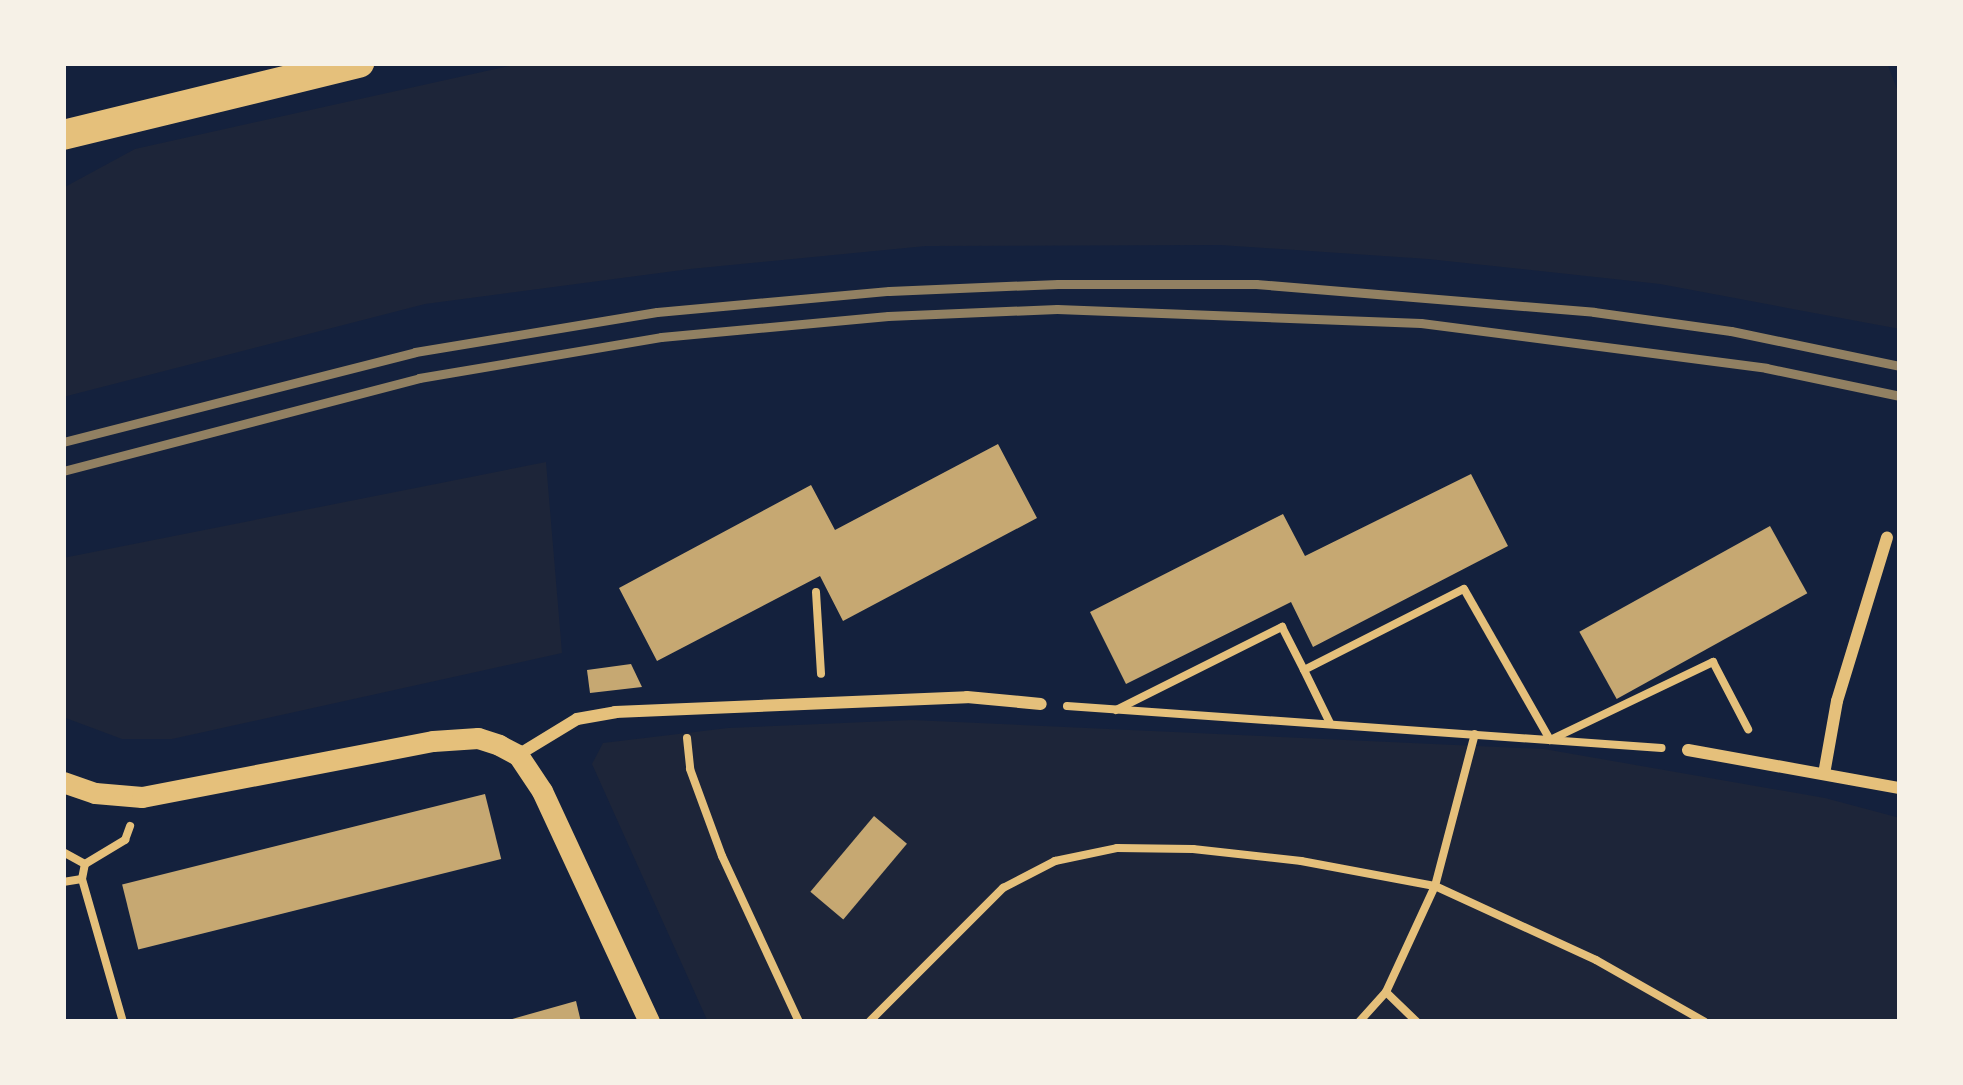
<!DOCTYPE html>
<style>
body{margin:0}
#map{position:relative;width:1963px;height:1085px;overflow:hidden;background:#14213d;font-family:"DejaVu Sans",sans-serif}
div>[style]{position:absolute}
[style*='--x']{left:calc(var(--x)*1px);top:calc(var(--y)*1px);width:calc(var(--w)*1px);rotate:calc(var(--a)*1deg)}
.green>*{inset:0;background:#1d2539}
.building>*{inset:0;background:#c6a872;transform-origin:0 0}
.path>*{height:8px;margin:-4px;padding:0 4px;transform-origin:4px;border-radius:4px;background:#e5c07b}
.minor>*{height:12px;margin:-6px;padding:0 6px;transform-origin:6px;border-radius:6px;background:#e5c07b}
.tertiary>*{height:21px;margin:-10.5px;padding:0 10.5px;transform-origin:10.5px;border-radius:10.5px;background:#e5c07b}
.primary>*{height:30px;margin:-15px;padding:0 15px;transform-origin:15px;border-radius:15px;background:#e5c07b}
.rail>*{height:9px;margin:-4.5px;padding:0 4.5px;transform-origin:4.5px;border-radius:4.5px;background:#918062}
span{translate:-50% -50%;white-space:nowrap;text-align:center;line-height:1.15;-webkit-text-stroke:10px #f6f1e7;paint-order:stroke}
.frame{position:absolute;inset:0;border:66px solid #f6f1e7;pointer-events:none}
</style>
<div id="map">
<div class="green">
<div style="clip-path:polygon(522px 63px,1887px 63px,1900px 97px,1900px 329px,1660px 284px,1428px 259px,1220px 245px,926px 246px,690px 269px,425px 304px,63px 397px,63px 188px,135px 149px)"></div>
<div style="clip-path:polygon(546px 462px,562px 653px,172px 739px,122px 739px,63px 717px,63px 558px)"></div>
<div style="clip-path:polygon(912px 720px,1544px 749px,1825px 798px,1900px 818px,1900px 1022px,708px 1022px,592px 764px,603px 743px,728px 728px)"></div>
</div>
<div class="building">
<div style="clip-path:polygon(998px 444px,1037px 518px,843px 621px,820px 576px,657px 661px,619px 588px,811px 485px,835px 530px)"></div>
<div style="clip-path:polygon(1471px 474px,1508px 546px,1313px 647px,1291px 602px,1126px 684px,1090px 612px,1283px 514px,1305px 556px)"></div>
<div style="left:1770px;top:526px;width:77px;height:218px;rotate:61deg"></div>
<div style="clip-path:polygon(631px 664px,642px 687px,590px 693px,587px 670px)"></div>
<div style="left:485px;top:794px;width:67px;height:374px;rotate:76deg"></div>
<div style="left:874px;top:816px;width:43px;height:99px;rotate:40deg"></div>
<div style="clip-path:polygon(576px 1001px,581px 1022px,505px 1022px,505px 1021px)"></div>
</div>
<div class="path">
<div style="--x:816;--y:592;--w:82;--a:86.5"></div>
<div style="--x:1304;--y:670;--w:59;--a:63.9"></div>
<div style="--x:1067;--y:706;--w:596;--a:4.04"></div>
<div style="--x:1116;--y:710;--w:186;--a:-26.6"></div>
<div style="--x:1282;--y:627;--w:48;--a:62.9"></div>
<div style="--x:1304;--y:670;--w:179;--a:-26.9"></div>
<div style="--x:1464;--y:589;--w:174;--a:60.3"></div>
<div style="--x:1550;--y:740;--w:181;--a:-25.6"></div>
<div style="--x:1713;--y:662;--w:76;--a:62.4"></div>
<div style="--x:687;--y:738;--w:31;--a:84"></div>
<div style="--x:690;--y:769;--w:93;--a:69.8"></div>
<div style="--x:722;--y:856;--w:183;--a:65.1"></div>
<div style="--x:63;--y:852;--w:25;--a:29"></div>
<div style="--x:63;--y:882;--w:19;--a:-9"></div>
<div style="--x:1386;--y:992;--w:43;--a:44.1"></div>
<div style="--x:123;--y:1022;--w:149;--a:-106"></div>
<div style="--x:82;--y:879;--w:15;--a:-79"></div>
<div style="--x:85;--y:864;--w:47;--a:-31"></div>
<div style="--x:125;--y:840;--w:15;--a:-70"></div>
<div style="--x:869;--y:1022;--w:190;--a:-45"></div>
<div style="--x:1003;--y:888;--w:59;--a:-27.4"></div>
<div style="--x:1055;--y:861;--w:63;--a:-11.8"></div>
<div style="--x:1117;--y:848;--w:76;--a:0.8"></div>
<div style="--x:1193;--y:849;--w:109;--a:6.3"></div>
<div style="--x:1301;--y:861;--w:136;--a:10.6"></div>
<div style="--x:1435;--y:886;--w:177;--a:24.7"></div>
<div style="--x:1596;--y:960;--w:125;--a:29.6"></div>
<div style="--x:1359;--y:1022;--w:40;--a:-48"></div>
<div style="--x:1386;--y:992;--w:117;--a:-65.2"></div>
<div style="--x:1435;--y:886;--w:157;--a:-75.3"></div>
</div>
<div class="minor">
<div style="--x:1688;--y:750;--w:215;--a:10.2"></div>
<div style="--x:518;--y:755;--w:69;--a:-31.4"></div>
<div style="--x:577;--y:719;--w:39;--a:-10"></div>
<div style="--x:615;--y:712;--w:352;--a:-2.4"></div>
<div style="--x:967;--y:697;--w:74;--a:5.4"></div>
<div style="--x:1824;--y:774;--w:74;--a:-79.9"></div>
<div style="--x:1837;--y:701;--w:171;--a:-73"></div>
</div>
<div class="tertiary">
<div style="--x:63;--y:782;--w:34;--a:19"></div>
<div style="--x:95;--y:793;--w:47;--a:4.9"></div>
<div style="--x:142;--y:797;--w:296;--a:-10.9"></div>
<div style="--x:433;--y:741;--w:45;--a:-3.8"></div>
<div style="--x:478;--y:738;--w:22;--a:18"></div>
<div style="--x:499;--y:745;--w:21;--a:28"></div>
<div style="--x:518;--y:755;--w:43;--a:56.3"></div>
<div style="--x:542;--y:791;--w:255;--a:65.1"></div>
</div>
<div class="primary">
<div style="--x:63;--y:135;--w:305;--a:-13.7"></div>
</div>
<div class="rail">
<div style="--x:63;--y:442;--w:363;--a:-14.3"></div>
<div style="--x:415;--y:352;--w:245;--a:-9.4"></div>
<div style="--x:657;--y:312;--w:233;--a:-5.2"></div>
<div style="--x:889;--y:291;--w:169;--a:-2.4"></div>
<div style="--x:1058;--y:284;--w:198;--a:0"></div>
<div style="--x:1256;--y:284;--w:339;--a:4.7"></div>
<div style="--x:1594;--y:312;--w:138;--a:7.9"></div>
<div style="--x:1731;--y:331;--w:173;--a:11.7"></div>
<div style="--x:63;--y:471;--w:368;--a:-14.6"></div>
<div style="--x:419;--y:378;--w:245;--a:-9.6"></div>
<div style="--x:661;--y:337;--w:228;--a:-5.3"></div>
<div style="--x:888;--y:316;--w:169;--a:-2.4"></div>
<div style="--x:1057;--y:309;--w:364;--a:2.2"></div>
<div style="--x:1421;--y:323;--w:348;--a:7.4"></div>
<div style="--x:1766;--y:368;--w:137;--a:11.8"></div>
</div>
<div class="frame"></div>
</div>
